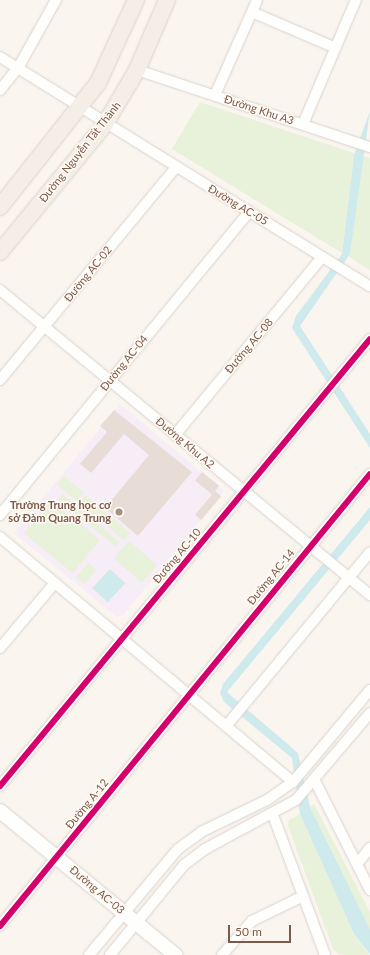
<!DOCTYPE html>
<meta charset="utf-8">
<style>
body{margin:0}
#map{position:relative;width:370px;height:955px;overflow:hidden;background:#faf5ef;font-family:Lato,sans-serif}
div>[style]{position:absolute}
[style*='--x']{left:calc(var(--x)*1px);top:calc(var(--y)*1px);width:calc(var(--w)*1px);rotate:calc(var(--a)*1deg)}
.education>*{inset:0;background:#f6edf6}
.green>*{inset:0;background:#e8f1d9;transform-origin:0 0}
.water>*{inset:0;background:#cfeaec;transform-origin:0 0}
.building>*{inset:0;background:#e7ddd6;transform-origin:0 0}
.roads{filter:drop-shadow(0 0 1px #dad2cd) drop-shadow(0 0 1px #dad2cd)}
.street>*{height:10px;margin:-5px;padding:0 5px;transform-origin:5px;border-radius:5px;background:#fefefd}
.secondary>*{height:14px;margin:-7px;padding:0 7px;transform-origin:7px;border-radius:7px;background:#fefefd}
.primary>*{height:16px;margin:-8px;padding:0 8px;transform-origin:8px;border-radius:8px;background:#f4eee6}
.cycleway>*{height:6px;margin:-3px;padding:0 3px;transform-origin:3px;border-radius:3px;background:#d6006c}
.dots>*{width:11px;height:11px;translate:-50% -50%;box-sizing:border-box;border:2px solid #fffaf3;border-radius:50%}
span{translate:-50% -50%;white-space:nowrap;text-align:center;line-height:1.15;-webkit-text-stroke:3px #fffaf3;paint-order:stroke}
.street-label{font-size:11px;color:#7c594b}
.poi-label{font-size:11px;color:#7c594b;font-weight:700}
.right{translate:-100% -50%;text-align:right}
.scale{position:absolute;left:228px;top:925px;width:63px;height:18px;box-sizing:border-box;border:2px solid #7c594b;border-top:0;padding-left:5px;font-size:12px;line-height:14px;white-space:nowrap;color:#7c594b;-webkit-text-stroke:3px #fffaf3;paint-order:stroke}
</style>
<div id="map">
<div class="education">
<div style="clip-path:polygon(120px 404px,224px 491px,124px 614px,117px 617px,14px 533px)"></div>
</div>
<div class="green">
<div style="clip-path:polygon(200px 102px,354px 153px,342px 253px,172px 149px)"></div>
<div style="clip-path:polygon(362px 156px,370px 158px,370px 270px,349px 257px)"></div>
<div style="left:64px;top:476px;width:26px;height:11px;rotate:40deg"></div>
<div style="left:62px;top:494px;width:75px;height:6px;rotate:40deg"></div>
<div style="left:85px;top:495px;width:30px;height:9px;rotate:40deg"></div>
<div style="left:51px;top:500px;width:63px;height:43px;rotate:39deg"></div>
<div style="left:110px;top:515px;width:27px;height:10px;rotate:42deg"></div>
<div style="left:129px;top:541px;width:37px;height:23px;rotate:41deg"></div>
<div style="left:88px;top:563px;width:11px;height:19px;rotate:41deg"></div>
<div style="clip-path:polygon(314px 804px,370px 912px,370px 929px,310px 807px)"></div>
<div style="clip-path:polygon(300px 814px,354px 934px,370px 955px,340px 955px,333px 949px,288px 826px,289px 820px)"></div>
</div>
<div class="water">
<div style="clip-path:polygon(370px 111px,350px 254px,300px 326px,370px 434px,370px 448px,292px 328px,296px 316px,342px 254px,354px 155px)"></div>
<div style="clip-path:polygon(370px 507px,370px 520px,227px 692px,298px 753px,310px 807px,370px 929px,370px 954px,354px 934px,300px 814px,292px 758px,224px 702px,220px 693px,223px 684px)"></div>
<div style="left:110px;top:569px;width:21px;height:26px;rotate:43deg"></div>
</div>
<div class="building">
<div style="clip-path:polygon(114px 410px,192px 472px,138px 536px,105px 508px,149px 455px,124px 434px,91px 473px,80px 464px,107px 432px,100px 426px)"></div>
<div style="left:202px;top:472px;width:22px;height:11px;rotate:39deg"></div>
<div style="left:215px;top:491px;width:8px;height:31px;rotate:40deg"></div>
</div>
<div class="roads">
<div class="street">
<div style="--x:252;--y:12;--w:91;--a:23.2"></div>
<div style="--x:0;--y:57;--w:435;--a:31.8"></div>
<div style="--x:137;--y:70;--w:245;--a:18.3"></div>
<div style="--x:0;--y:90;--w:28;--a:-51"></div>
<div style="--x:18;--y:68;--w:78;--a:-60.8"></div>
<div style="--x:215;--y:95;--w:104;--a:-66.1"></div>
<div style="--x:303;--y:124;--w:135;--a:-66.9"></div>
<div style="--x:0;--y:290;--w:480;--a:39.5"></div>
<div style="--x:0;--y:380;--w:276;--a:-50.4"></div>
<div style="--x:175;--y:435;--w:231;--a:-50.4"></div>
<div style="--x:0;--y:515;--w:392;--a:-50.6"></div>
<div style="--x:0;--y:537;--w:382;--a:39.9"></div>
<div style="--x:0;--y:648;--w:85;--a:-49.8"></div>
<div style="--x:227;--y:725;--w:224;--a:-50.4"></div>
<div style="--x:315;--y:781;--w:122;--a:63.2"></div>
<div style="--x:0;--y:786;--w:580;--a:-50.38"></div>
<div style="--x:273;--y:815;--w:149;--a:69.6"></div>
<div style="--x:357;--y:864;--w:21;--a:-51"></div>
<div style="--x:0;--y:926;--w:584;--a:-50.7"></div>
<div style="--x:89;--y:955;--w:138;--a:-50"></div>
<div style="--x:178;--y:849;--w:29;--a:-36"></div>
<div style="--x:201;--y:832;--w:73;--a:-25.9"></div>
<div style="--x:267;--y:800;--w:32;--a:-35"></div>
<div style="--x:293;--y:782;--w:120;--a:-50.1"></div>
<div style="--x:110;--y:955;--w:117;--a:-50.6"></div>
<div style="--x:184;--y:865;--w:26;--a:-37"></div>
<div style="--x:205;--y:849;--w:103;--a:-28.3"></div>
<div style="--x:296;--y:800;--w:114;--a:-49.6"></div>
<div style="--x:222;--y:955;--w:45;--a:-48.6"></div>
<div style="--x:252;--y:921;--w:57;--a:-26.1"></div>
</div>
<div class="secondary">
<div style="--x:0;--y:811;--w:227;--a:39.4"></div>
</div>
<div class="primary">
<div style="--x:0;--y:207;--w:158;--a:-51.7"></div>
<div style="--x:98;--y:83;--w:91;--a:-65.4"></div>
<div style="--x:0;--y:252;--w:166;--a:-50.6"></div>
<div style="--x:105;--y:124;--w:63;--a:-59.3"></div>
<div style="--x:137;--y:70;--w:76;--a:-66.8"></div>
</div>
</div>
<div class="cycleway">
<div style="--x:0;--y:786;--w:580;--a:-50.38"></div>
<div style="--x:0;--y:926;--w:584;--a:-50.7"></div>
</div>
<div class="dots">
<div style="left:119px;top:512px;background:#a89084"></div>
</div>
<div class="street-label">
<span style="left:259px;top:110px;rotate:18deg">Đường Khu A3</span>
<span style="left:80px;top:152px;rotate:-52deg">Đường Nguyễn Tất Thành</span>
<span style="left:238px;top:205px;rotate:31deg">Đường AC-05</span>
<span style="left:88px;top:274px;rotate:-51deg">Đường AC-02</span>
<span style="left:249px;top:346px;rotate:-50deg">Đường AC-08</span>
<span style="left:124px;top:363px;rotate:-51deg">Đường AC-04</span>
<span style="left:185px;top:443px;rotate:40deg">Đường Khu A2</span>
<span style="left:177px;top:556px;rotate:-50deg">Đường AC-10</span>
<span style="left:271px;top:577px;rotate:-51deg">Đường AC-14</span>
<span style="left:87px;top:804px;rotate:-51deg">Đường A-12</span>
<span style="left:97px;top:890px;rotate:40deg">Đường AC-03</span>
</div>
<div class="poi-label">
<span class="right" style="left:111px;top:512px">Trường Trung học cơ<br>sở Đàm Quang Trung</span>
</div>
<div class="scale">50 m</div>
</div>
